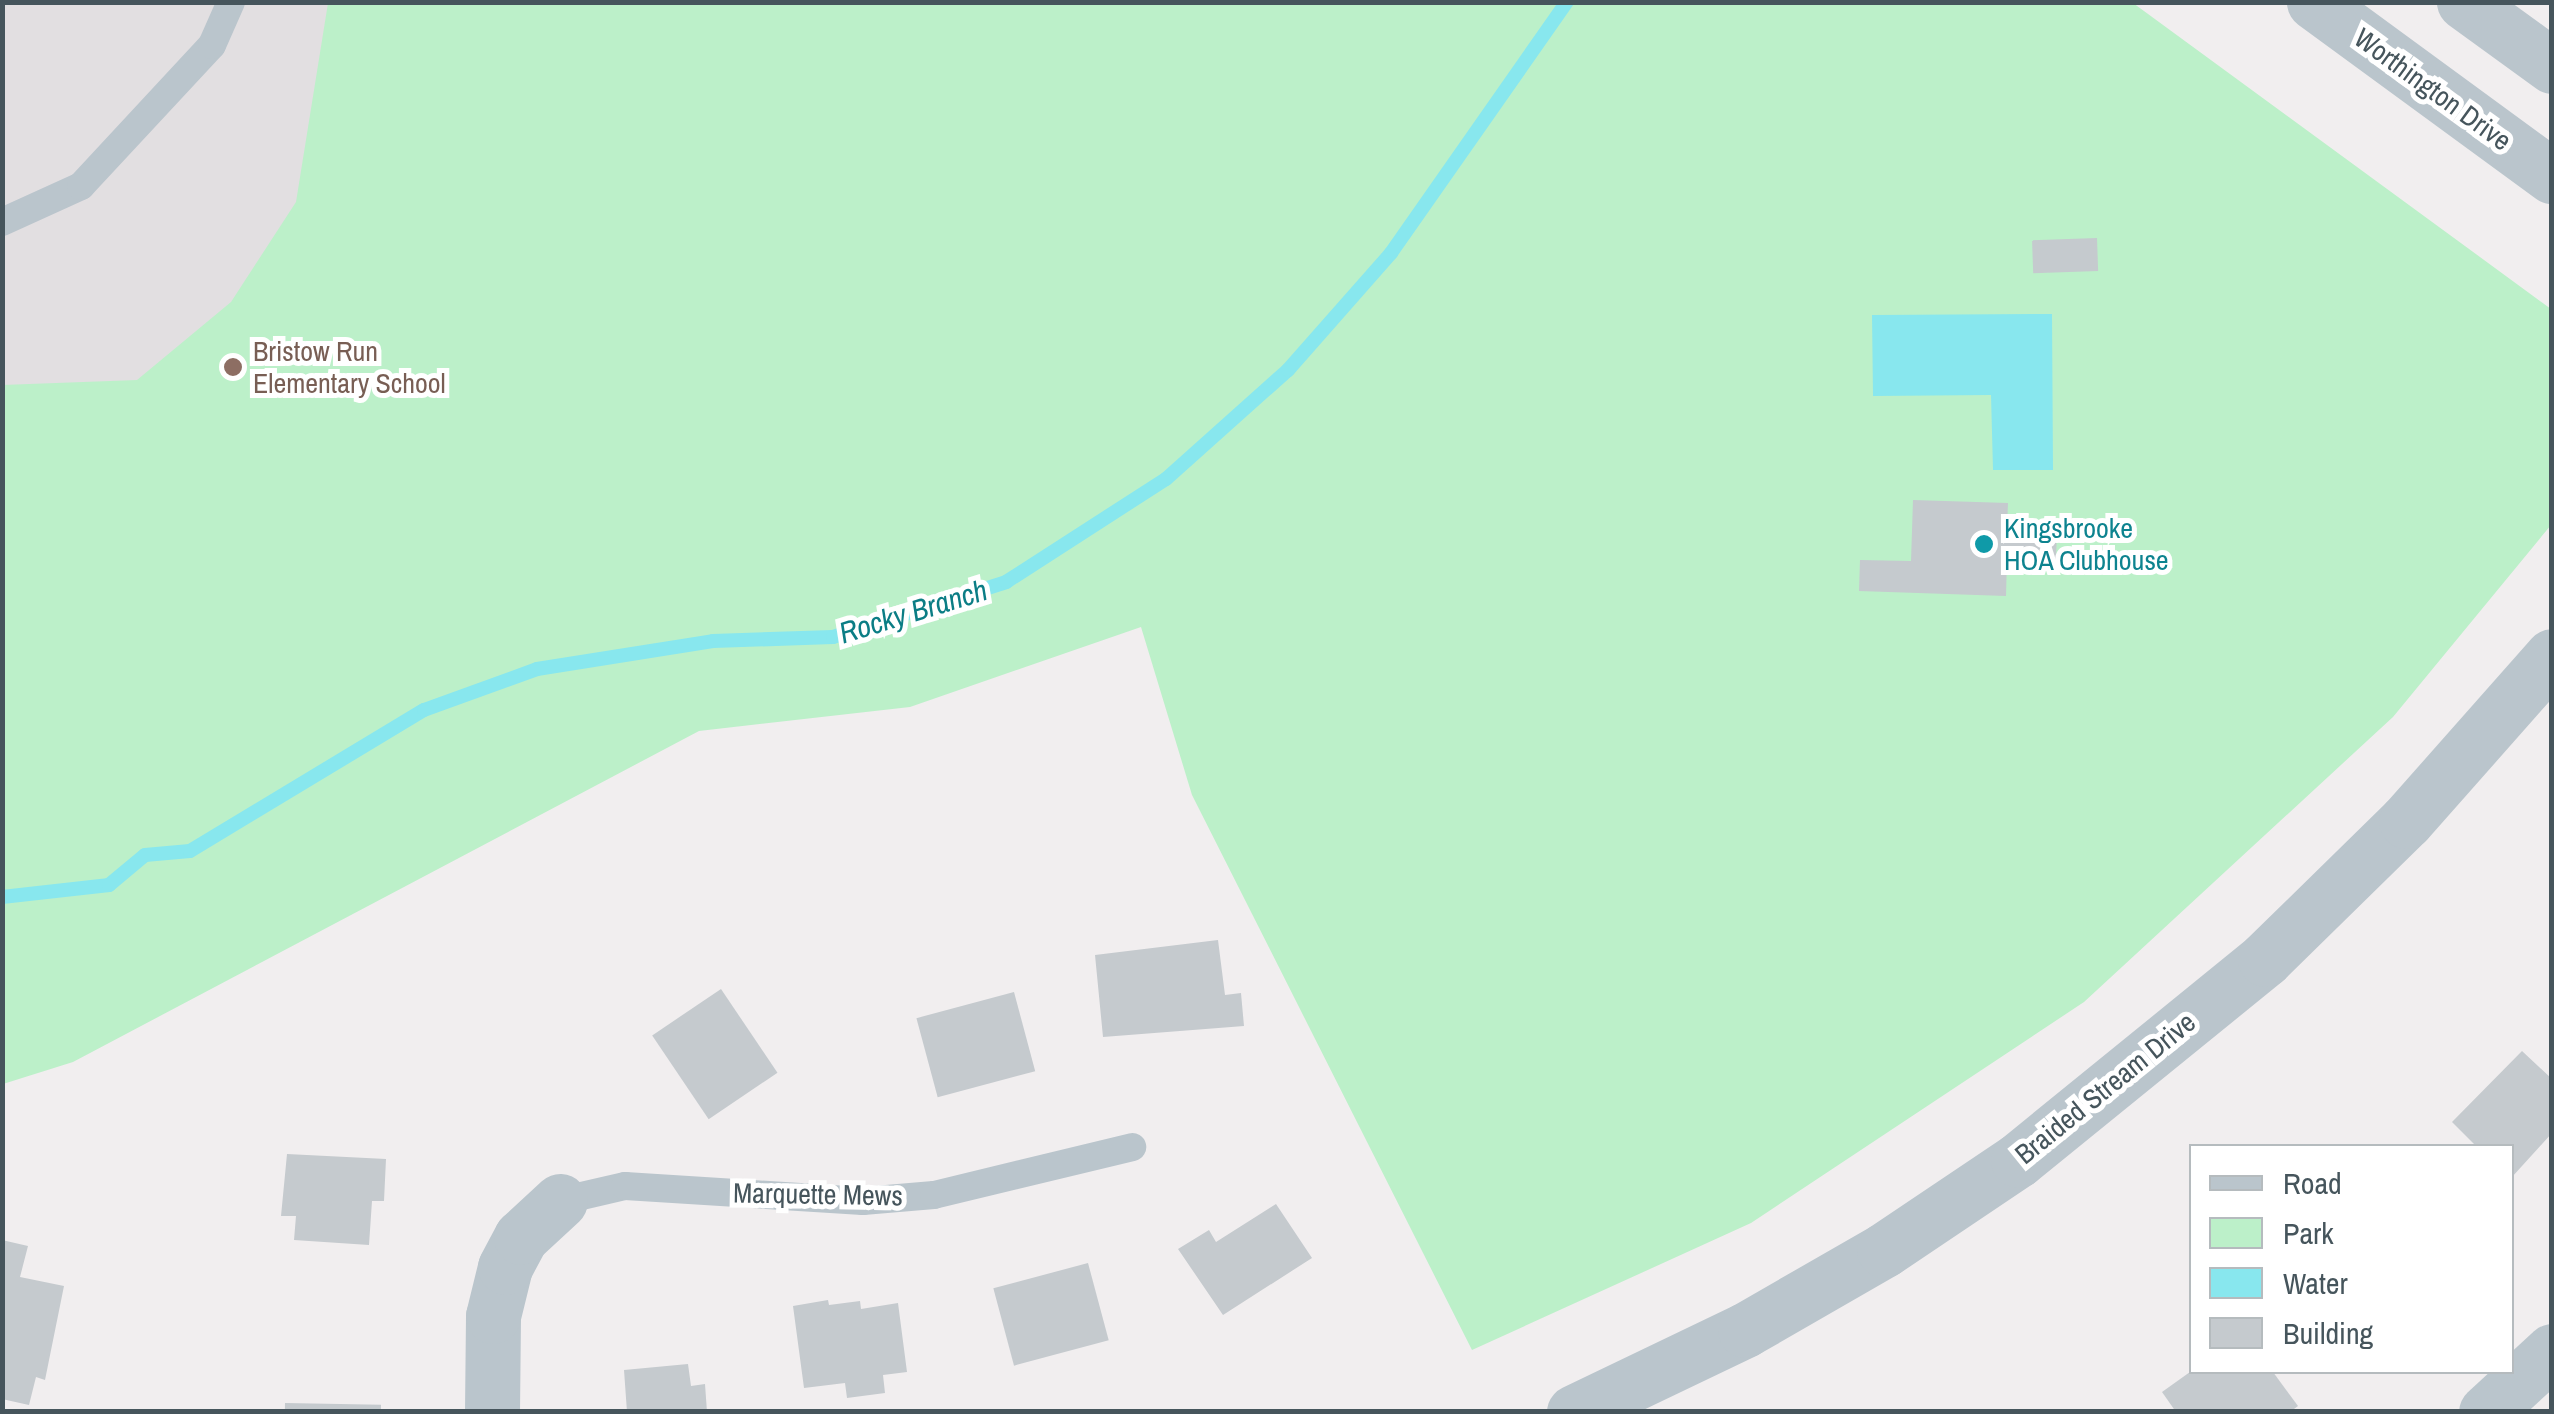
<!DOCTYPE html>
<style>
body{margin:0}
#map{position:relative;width:2554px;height:1414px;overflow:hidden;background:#f1eeef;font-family:"Archivo Narrow",sans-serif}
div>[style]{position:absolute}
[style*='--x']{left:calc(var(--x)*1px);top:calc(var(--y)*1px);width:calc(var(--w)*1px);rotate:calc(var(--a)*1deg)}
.education>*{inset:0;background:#e2dfe1}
.green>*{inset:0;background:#bcf0c9}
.water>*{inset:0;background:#88e7ee}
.stream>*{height:14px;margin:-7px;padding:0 7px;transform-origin:7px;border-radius:7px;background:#88e7ee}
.building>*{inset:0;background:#c5cace;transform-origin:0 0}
.service>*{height:28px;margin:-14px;padding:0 14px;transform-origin:14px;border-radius:14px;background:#bac5cc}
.minor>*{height:55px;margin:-27.5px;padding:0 27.5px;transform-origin:27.5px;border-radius:27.5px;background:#bac5cc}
.dots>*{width:28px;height:28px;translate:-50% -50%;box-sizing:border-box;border:5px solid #fff;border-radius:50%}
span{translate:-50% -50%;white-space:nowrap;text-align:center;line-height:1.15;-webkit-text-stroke:10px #fff;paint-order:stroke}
.street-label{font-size:28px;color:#46555c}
.education-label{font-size:28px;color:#785e54}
.left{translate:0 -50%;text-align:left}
.culture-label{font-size:28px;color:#0d838f}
.water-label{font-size:30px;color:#0b7d85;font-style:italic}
.frame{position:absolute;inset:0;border:5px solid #46555c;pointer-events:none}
.legend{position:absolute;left:2189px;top:1144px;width:325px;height:230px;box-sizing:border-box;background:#fff;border:2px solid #b5bbbe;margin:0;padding:12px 18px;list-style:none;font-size:30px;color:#46555c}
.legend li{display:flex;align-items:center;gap:20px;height:50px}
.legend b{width:50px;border:2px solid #b5bbbe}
</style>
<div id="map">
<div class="education">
<div style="clip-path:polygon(3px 3px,514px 3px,3px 849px)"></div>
</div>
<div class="green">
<div style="clip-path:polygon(328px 3px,2133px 3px,2551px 309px,2551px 525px,2393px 717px,2084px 1002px,1751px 1223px,1472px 1350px,1192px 795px,1141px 627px,910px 707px,699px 731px,73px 1062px,3px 1084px,2px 385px,137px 380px,231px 302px,296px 202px)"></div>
</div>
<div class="water">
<div style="clip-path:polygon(2052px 314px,2053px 470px,1993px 470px,1991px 395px,1873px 396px,1872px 315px)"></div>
</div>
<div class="stream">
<div style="--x:2;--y:897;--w:108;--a:-6.4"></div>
<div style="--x:109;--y:885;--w:47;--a:-39.8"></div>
<div style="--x:145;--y:855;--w:45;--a:-5.1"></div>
<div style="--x:190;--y:851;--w:273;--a:-31.1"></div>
<div style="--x:424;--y:710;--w:120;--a:-19.9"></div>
<div style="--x:537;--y:669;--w:178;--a:-9"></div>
<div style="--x:713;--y:641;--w:120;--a:-1.9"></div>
<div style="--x:833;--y:637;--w:182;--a:-17.6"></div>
<div style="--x:1006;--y:582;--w:190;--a:-32.8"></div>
<div style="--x:1166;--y:479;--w:164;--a:-41.8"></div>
<div style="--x:1288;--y:370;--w:156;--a:-48.6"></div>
<div style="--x:1391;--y:253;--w:307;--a:-55"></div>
</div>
<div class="building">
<div style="left:2097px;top:238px;width:33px;height:65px;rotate:88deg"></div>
<div style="clip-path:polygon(1913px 500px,2008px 503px,2007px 528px,2057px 529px,2056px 560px,2007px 558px,2006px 596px,1859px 591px,1860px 560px,1911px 561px)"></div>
<div style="clip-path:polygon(1218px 940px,1225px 995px,1241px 993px,1244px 1026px,1103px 1037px,1095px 955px)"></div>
<div style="left:721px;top:989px;width:101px;height:83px;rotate:56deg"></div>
<div style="left:1014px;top:992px;width:82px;height:101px;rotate:75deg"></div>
<div style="clip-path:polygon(2522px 1051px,2552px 1079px,2552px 1133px,2512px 1177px,2512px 1146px,2476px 1146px,2452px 1122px)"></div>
<div style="clip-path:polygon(287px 1154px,386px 1159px,384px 1201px,372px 1201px,369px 1245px,294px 1240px,296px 1216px,281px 1216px)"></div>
<div style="clip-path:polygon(1276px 1204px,1312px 1258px,1223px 1315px,1178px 1249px,1209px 1230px,1216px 1242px)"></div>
<div style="clip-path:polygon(2px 1240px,28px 1246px,20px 1277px,64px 1286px,45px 1380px,36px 1377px,29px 1405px,2px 1399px)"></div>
<div style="left:1088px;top:1263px;width:80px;height:98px;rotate:75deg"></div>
<div style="clip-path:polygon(828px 1300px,829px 1305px,860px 1301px,861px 1309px,898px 1303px,907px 1372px,883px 1375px,885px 1393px,847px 1398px,845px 1383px,804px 1388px,793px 1306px)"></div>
<div style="clip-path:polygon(688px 1364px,691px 1386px,705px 1384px,707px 1412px,627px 1412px,624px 1370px)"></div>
<div style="clip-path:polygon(2190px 1372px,2273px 1372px,2298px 1406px,2290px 1412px,2176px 1412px,2162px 1392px)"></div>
<div style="left:285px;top:1403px;width:96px;height:9px;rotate:1deg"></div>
</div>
<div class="service">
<div style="--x:2;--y:222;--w:87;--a:-24.5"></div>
<div style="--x:81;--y:186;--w:192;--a:-47.1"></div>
<div style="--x:212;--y:45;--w:47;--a:-66.2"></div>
<div style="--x:560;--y:1201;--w:67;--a:-13"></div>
<div style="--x:625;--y:1186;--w:238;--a:3.6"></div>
<div style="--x:863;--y:1201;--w:71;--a:-4.8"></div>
<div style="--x:934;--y:1195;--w:204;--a:-13.6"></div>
</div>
<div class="minor">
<div style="--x:2314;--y:2;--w:295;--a:36.2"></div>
<div style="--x:2464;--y:2;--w:109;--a:36"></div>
<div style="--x:492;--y:1412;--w:96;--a:-89.4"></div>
<div style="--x:493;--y:1316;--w:50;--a:-76.2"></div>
<div style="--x:505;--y:1267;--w:34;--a:-62"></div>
<div style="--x:521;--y:1237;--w:53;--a:-42.7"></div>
<div style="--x:1574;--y:1412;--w:190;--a:-25.6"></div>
<div style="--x:1745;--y:1330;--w:160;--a:-29.9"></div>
<div style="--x:1884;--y:1250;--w:161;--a:-33.9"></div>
<div style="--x:2018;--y:1160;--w:318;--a:-39.1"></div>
<div style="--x:2265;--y:959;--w:197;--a:-44.4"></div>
<div style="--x:2406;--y:821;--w:220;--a:-48.5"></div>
<div style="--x:2486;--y:1412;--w:90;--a:-42.7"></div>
</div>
<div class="dots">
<div style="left:233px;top:367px;background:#8d6e63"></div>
<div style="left:1984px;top:544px;background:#0f9aa8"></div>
</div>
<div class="street-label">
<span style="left:2433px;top:89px;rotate:36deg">Worthington Drive</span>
<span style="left:2105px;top:1088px;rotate:-39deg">Braided Stream Drive</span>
<span style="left:818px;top:1194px;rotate:1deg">Marquette Mews</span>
</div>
<div class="education-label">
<span class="left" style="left:253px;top:367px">Bristow Run<br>Elementary School</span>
</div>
<div class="culture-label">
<span class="left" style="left:2004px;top:544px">Kingsbrooke<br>HOA Clubhouse</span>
</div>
<div class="water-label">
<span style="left:913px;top:611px;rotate:-17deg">Rocky Branch</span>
</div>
<div class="frame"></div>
<ul class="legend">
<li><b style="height:12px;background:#bac5cc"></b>Road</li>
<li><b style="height:28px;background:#bcf0c9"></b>Park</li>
<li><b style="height:28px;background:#88e7ee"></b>Water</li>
<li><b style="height:28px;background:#c5cace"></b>Building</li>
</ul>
</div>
